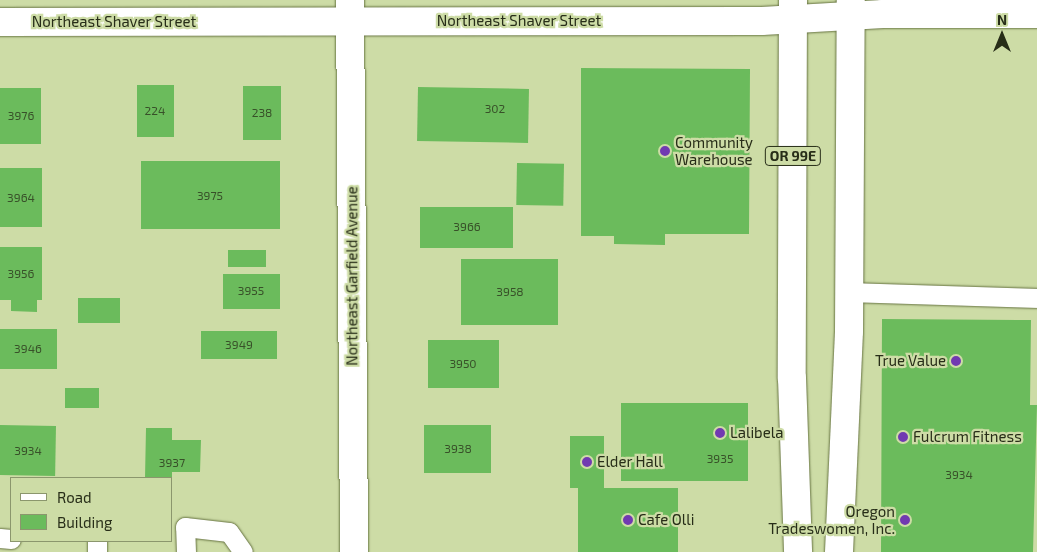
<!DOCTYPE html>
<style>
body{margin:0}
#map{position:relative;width:1037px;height:552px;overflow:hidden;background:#cddca6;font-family:"Exo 2",sans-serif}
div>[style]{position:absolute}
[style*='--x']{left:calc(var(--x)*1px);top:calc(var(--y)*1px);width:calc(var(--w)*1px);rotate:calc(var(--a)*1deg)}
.building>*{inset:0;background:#6bbb5c;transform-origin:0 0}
.roads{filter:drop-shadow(0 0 1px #677442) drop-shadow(0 0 1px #677442)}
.lane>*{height:19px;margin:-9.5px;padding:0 9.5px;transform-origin:9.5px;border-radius:9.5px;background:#fff}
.street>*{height:28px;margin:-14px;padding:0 14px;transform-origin:14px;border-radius:14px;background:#fff}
.primary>*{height:28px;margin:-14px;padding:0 14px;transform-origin:14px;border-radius:14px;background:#fff}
.dots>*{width:14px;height:14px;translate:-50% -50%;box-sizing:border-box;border:2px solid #cddca6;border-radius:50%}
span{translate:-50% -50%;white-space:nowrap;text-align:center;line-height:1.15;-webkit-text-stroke:4.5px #cddca6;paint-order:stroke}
.number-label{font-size:12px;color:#385029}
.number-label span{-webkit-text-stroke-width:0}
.shield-label span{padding:1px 4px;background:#cddca6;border:1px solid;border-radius:4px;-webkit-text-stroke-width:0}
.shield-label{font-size:14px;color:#272d18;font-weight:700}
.street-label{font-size:15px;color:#272d18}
.poi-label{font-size:15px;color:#272d18}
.left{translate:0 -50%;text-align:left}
.right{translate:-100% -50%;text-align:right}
.legend{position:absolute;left:10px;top:477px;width:162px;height:65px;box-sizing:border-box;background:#cddca6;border:1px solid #8b966d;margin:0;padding:6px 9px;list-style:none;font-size:15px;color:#272d18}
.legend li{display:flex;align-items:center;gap:10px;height:25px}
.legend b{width:25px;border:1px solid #8b966d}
.north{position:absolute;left:977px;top:10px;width:50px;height:50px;-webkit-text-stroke:4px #cddca6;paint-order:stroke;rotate:0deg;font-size:14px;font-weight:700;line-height:20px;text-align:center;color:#272d18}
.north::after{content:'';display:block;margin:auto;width:18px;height:22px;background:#272d18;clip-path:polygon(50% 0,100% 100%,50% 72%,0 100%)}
</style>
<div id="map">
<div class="building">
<div style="clip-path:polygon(581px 68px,750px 69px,749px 234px,665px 234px,665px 245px,614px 244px,614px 236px,581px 236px)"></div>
<div style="left:137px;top:85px;width:37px;height:52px"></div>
<div style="left:243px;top:86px;width:38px;height:54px"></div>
<div style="left:418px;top:87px;width:111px;height:54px;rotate:1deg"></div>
<div style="left:0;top:88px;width:41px;height:56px"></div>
<div style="left:141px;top:161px;width:139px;height:68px"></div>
<div style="left:517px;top:163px;width:47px;height:42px;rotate:1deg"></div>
<div style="left:0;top:168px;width:42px;height:59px"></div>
<div style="left:420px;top:207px;width:93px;height:41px"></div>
<div style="clip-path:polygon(0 247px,42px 247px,42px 300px,37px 300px,37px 312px,11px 311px,11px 300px,0 300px)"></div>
<div style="left:228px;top:250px;width:38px;height:17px"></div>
<div style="left:461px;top:259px;width:97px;height:66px"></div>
<div style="left:223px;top:274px;width:57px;height:35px"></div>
<div style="left:78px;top:298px;width:42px;height:25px"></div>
<div style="clip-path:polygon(882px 319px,1031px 320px,1030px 405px,1037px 405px,1033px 552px,881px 552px)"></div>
<div style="left:0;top:329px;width:57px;height:40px"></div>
<div style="left:201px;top:331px;width:76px;height:28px"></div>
<div style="left:428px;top:340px;width:71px;height:48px"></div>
<div style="left:65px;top:388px;width:34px;height:20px"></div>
<div style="left:621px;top:403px;width:127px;height:78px"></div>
<div style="left:0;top:425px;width:56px;height:50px;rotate:1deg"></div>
<div style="left:424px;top:425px;width:67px;height:48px"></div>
<div style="clip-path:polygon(146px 428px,172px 428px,172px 440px,201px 440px,200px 472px,172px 472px,172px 478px,145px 478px)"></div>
<div style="clip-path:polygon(570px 436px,604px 436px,604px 488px,678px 488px,678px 552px,578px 552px,578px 488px,570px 488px)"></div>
</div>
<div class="roads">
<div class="lane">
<div style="--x:849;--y:292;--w:188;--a:1.8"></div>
<div style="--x:0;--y:538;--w:11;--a:5"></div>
<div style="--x:97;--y:541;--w:11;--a:90"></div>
<div style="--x:186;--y:552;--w:25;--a:-92"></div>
<div style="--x:185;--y:527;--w:44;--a:6.5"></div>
<div style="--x:229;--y:532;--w:24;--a:55"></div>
</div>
<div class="street">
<div style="--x:350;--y:0;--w:552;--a:89.58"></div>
<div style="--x:0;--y:22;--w:762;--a:-0.08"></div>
<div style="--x:762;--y:21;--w:121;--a:-3.3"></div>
<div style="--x:883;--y:14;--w:154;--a:0"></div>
</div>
<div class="primary">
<div style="--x:793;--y:0;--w:378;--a:90.2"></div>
<div style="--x:792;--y:378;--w:174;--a:88"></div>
<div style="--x:839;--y:552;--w:221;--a:-87.4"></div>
<div style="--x:849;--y:331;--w:331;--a:-89.7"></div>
</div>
</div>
<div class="dots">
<div style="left:665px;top:151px;background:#713ab1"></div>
<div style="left:956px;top:361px;background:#713ab1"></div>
<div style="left:720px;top:433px;background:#713ab1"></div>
<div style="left:903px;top:437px;background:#713ab1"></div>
<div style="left:587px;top:462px;background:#713ab1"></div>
<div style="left:628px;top:520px;background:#713ab1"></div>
<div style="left:905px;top:520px;background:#713ab1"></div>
</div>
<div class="number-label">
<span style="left:495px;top:109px">302</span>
<span style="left:155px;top:111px">224</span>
<span style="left:262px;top:113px">238</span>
<span style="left:21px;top:116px">3976</span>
<span style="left:210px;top:196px">3975</span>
<span style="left:21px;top:198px">3964</span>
<span style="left:467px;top:227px">3966</span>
<span style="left:21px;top:274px">3956</span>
<span style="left:251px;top:291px">3955</span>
<span style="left:510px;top:292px">3958</span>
<span style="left:239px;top:345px">3949</span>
<span style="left:28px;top:349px">3946</span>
<span style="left:463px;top:364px">3950</span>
<span style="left:458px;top:449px">3938</span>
<span style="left:28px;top:451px">3934</span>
<span style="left:720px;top:459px">3935</span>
<span style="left:172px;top:463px">3937</span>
<span style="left:959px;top:475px">3934</span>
</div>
<div class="shield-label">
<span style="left:793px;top:156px">OR 99E</span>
</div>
<div class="street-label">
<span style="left:519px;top:21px">Northeast Shaver Street</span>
<span style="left:114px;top:22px">Northeast Shaver Street</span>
<span style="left:352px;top:276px;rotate:-90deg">Northeast Garfield Avenue</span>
</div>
<div class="poi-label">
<span class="left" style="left:675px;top:151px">Community<br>Warehouse</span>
<span class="right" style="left:946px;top:361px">True Value</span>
<span class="left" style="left:730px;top:433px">Lalibela</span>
<span class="left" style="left:913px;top:437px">Fulcrum Fitness</span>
<span class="left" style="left:597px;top:462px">Elder Hall</span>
<span class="right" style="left:895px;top:520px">Oregon<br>Tradeswomen, Inc.</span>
<span class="left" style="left:638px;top:520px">Cafe Olli</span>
</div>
<ul class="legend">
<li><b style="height:6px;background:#fff"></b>Road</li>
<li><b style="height:14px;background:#6bbb5c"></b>Building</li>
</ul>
<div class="north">N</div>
</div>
